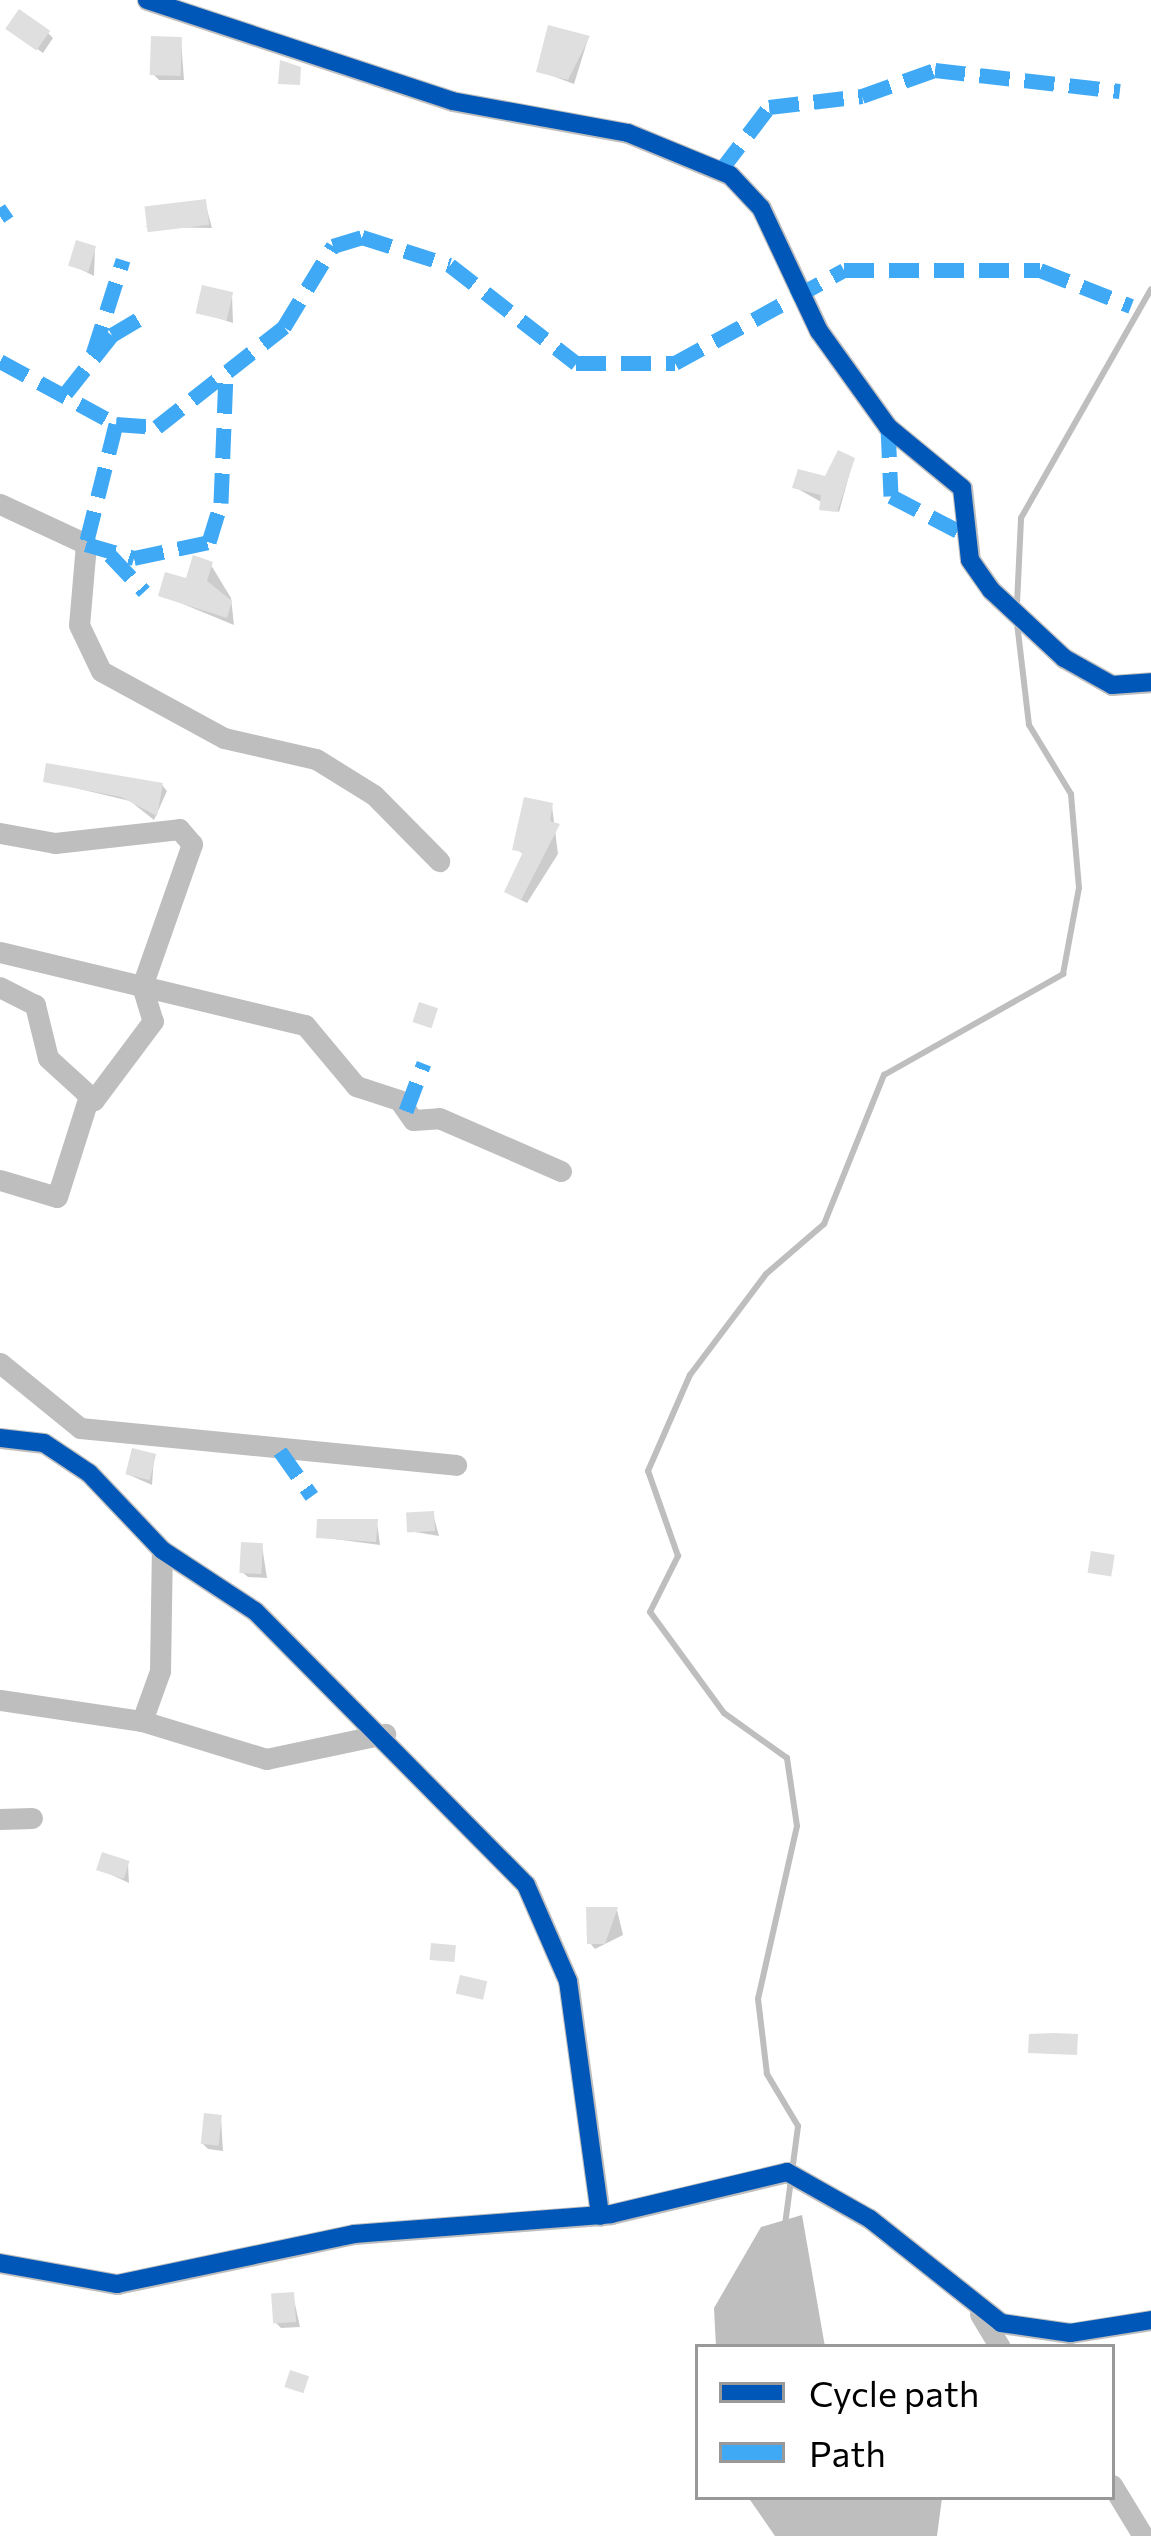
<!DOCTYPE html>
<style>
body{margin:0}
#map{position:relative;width:1151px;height:2536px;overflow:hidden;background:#fff;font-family:Commissioner,sans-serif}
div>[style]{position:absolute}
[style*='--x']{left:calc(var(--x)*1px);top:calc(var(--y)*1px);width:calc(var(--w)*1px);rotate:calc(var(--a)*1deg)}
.water>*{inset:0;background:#bebebe}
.shadow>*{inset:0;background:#0003}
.stream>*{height:6px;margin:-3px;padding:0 3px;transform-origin:3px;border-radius:3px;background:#bebebe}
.building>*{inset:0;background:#dfdfdf;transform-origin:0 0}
.minor>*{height:21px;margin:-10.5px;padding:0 10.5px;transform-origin:10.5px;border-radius:10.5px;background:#bebebe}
.quiet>*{height:15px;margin-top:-7.5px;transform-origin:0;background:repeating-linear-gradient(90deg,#3fa9f5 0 30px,transparent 0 45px)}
.cycleway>*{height:18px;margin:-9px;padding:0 9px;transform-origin:9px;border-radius:9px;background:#0057b8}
span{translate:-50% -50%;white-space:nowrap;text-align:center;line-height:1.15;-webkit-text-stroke:9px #fff;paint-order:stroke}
.legend{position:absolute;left:695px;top:2344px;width:420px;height:156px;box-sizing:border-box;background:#fff;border:3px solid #999;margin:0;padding:15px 21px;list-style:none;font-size:36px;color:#000}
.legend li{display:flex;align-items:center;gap:24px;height:60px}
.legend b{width:60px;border:3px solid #999}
</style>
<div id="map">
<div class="water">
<div style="clip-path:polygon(802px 2215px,825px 2347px,716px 2347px,714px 2308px,761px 2227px)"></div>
<div style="clip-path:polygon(748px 2497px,941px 2497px,942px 2498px,937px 2536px,775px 2536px)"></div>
</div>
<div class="shadow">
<div style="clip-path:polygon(15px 33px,48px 33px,53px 38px,43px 53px)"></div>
<div style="clip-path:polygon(588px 39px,574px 84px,539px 71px)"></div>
<div style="clip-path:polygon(181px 40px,184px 80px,159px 80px,153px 74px)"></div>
<div style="clip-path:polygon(205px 202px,212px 228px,145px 227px)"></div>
<div style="clip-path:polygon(95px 248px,94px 276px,72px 265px)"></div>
<div style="clip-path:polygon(232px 295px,233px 323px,200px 312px)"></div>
<div style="clip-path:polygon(853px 461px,839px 512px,798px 489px,827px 479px)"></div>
<div style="clip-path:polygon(211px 565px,231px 598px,234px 625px,161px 595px)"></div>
<div style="clip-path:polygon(46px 781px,162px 785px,167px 791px,154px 820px,130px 801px)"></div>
<div style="clip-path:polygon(552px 806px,558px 854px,527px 903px,513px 896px,525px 855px,516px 849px)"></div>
<div style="clip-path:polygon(154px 1457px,152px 1485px,127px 1474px)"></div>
<div style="clip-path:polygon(433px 1514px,439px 1536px,409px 1531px)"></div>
<div style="clip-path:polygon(377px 1522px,380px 1545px,319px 1537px)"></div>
<div style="clip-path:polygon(262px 1546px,267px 1578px,248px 1577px,242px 1572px)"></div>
<div style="clip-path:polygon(128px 1864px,129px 1883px,99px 1869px)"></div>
<div style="clip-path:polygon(617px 1910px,623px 1935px,595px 1949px,590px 1943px)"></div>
<div style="clip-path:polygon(221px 2118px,223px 2151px,208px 2149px,202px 2143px)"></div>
<div style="clip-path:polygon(293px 2295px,300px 2327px,281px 2328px,275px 2322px)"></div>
</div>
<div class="stream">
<div style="--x:1017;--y:604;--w:86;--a:-87.3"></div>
<div style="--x:1021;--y:518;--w:263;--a:-60.4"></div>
<div style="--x:785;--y:2225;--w:100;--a:-82.5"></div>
<div style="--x:798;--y:2126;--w:61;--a:-120.8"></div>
<div style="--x:767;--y:2074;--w:76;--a:-96.8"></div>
<div style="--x:758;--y:1999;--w:177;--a:-77.3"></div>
<div style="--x:797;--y:1826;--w:69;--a:-98.4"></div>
<div style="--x:787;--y:1758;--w:77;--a:-144.5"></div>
<div style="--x:724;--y:1713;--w:125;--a:-126.2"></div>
<div style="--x:650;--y:1612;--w:63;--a:-63.4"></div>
<div style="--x:678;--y:1556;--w:90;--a:-109.4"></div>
<div style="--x:648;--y:1471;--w:105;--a:-66.4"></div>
<div style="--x:690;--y:1375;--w:126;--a:-53"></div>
<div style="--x:766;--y:1274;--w:77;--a:-40.8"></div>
<div style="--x:824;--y:1224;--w:161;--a:-68.1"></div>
<div style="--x:884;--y:1075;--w:206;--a:-29.4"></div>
<div style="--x:1063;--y:974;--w:87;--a:-79.5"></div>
<div style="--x:1079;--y:888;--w:94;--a:-94.9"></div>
<div style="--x:1071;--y:794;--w:81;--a:-121.3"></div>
<div style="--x:1029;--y:725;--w:103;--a:-96.7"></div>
</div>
<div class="building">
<div style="left:19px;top:9px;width:38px;height:24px;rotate:35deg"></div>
<div style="clip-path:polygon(548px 25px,590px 36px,568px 80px,536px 72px)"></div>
<div style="left:151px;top:36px;width:31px;height:39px;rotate:2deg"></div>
<div style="clip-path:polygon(280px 60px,301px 67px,300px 85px,278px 84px)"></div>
<div style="left:206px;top:199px;width:26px;height:62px;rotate:83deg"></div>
<div style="left:76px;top:240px;width:21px;height:27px;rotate:17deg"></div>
<div style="left:202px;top:285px;width:32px;height:29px;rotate:13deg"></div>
<div style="clip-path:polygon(838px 450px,855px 458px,837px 512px,819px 510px,821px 495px,792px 488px,798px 469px,825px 476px)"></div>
<div style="clip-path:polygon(193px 555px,213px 562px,207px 581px,232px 601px,227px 618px,158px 596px,165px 572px,186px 578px)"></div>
<div style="clip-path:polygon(46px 763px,163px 783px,157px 816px,121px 797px,43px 782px)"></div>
<div style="clip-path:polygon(524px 797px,553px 803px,550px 821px,560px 824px,521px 900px,504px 892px,523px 852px,512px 850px)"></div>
<div style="left:419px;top:1002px;width:20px;height:21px;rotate:18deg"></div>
<div style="left:132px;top:1448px;width:25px;height:27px;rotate:14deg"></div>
<div style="left:434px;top:1511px;width:20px;height:28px;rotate:87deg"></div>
<div style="clip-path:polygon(317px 1519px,378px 1519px,376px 1542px,316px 1538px)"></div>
<div style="left:241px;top:1542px;width:22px;height:31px;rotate:3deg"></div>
<div style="left:1091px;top:1551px;width:24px;height:22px;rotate:9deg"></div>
<div style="left:102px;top:1852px;width:29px;height:19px;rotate:18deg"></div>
<div style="clip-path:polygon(586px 1907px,618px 1907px,605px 1944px,587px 1944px)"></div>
<div style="left:431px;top:1943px;width:25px;height:17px;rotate:5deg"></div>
<div style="left:460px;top:1975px;width:28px;height:19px;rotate:13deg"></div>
<div style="clip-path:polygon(1054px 2033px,1078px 2034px,1077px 2055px,1028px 2053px,1029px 2034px)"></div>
<div style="left:204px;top:2113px;width:18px;height:31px;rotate:6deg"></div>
<div style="left:294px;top:2292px;width:30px;height:23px;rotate:86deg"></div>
<div style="left:290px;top:2370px;width:20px;height:18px;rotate:18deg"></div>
</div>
<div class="minor">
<div style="--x:147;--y:0;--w:321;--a:18.3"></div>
<div style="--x:452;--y:101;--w:179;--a:10.3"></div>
<div style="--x:628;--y:133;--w:110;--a:22.4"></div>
<div style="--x:730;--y:175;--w:45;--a:46.8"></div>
<div style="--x:761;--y:208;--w:136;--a:64.8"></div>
<div style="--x:819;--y:331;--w:118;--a:54.3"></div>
<div style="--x:888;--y:427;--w:96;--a:39.5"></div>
<div style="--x:962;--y:488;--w:72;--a:83.7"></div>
<div style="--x:970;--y:560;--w:37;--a:55"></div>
<div style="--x:991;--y:590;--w:100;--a:43"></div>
<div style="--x:1064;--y:658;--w:55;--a:29.4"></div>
<div style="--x:1112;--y:685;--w:39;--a:-4"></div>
<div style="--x:0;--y:504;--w:95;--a:24.9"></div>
<div style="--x:86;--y:544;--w:81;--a:94.9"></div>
<div style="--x:79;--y:625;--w:51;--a:64.4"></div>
<div style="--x:101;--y:671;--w:140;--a:28.6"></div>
<div style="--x:224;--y:738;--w:94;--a:12.9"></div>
<div style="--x:316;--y:759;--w:68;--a:31.8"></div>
<div style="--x:374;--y:795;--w:93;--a:45.4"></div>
<div style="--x:0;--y:833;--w:56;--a:10.3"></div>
<div style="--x:55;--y:843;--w:125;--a:-6.4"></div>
<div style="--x:179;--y:829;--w:20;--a:49"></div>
<div style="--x:192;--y:844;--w:151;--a:109.4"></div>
<div style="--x:142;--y:986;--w:37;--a:73"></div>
<div style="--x:153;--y:1021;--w:99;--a:126.8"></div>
<div style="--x:94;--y:1100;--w:62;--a:-137.6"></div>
<div style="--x:48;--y:1058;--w:55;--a:-103.8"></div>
<div style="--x:35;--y:1005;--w:39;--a:-153"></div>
<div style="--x:0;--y:952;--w:314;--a:13.5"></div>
<div style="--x:305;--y:1025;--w:80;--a:50.1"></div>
<div style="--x:356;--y:1086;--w:45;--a:18"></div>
<div style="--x:399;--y:1100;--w:24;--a:55"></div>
<div style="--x:413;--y:1120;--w:26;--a:-4"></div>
<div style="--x:439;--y:1118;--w:133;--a:23.5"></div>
<div style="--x:0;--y:1180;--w:59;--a:16.6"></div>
<div style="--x:57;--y:1197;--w:106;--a:-72.4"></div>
<div style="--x:0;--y:1363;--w:103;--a:39.1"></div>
<div style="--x:80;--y:1428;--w:378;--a:5.6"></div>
<div style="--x:0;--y:1438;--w:44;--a:6.5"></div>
<div style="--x:44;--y:1443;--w:54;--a:33.7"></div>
<div style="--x:89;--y:1473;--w:106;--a:46.5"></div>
<div style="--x:162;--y:1550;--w:111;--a:33.3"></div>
<div style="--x:255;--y:1611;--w:385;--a:45.3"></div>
<div style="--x:526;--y:1885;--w:105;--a:66.4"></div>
<div style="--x:568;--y:1981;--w:237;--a:82.2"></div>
<div style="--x:0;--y:1700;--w:144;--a:8.4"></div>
<div style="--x:142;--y:1721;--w:130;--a:17"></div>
<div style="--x:266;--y:1759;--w:122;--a:-11.9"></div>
<div style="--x:142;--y:1721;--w:53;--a:-70.2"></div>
<div style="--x:160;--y:1671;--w:121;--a:-89.1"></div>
<div style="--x:0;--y:1819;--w:32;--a:-2"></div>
<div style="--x:0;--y:2263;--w:119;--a:10.2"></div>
<div style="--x:117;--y:2284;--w:242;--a:-11.9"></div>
<div style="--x:354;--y:2234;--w:258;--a:-4.4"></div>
<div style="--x:611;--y:2214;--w:181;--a:-13.4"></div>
<div style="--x:787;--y:2172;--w:95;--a:29.5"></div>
<div style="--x:870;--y:2219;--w:167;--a:38.4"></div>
<div style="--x:1001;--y:2323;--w:70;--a:8.2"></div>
<div style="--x:1070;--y:2333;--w:82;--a:-9.1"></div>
<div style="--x:980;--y:2314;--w:39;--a:59"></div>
<div style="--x:1112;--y:2485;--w:60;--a:58.7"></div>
</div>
<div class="quiet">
<div style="--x:721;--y:170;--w:79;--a:-52.7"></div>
<div style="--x:769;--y:107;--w:94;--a:-6.7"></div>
<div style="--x:862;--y:96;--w:77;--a:-19.6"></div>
<div style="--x:935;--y:70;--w:186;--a:6.5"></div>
<div style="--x:0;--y:216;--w:11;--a:-34"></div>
<div style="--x:93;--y:354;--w:99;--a:-72.3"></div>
<div style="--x:0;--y:361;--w:132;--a:28.5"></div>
<div style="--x:116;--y:424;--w:41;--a:4.2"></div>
<div style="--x:157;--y:427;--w:162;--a:-38.2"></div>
<div style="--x:284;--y:327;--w:95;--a:-58.8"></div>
<div style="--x:333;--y:246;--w:30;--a:-17"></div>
<div style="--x:362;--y:237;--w:92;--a:17.7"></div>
<div style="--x:450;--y:265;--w:160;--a:37.9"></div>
<div style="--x:576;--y:363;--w:99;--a:0"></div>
<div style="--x:675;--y:363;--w:193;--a:-28.8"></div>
<div style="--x:844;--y:270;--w:196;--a:0"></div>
<div style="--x:1040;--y:270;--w:98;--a:21.6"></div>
<div style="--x:66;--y:393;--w:74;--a:-51.6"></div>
<div style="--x:112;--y:335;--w:43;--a:-30.7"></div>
<div style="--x:116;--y:424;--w:124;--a:104"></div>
<div style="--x:86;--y:544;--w:50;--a:16.3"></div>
<div style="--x:134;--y:558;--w:77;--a:-12"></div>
<div style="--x:209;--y:542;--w:41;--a:-72.9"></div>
<div style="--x:221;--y:503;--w:132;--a:-87.8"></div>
<div style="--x:888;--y:427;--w:69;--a:87.5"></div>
<div style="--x:891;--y:496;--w:85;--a:27.5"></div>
<div style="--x:110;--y:555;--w:50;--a:46.6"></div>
<div style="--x:406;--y:1111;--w:51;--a:-69.4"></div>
<div style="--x:280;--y:1451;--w:55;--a:54.6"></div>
</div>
<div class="cycleway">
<div style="--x:147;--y:0;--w:321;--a:18.3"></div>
<div style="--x:452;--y:101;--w:179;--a:10.3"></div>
<div style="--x:628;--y:133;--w:110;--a:22.4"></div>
<div style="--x:730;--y:175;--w:45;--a:46.8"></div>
<div style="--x:761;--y:208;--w:136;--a:64.8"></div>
<div style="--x:819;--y:331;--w:118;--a:54.3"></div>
<div style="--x:888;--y:427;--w:96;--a:39.5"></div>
<div style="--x:962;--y:488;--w:72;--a:83.7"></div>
<div style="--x:970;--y:560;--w:37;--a:55"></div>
<div style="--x:991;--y:590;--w:100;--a:43"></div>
<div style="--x:1064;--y:658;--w:55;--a:29.4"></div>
<div style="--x:1112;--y:685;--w:39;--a:-4"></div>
<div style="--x:0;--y:1438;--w:44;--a:6.5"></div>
<div style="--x:44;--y:1443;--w:54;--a:33.7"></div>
<div style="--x:89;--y:1473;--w:106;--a:46.5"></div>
<div style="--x:162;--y:1550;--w:111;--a:33.3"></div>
<div style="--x:255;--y:1611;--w:385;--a:45.3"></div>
<div style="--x:526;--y:1885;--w:105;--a:66.4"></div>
<div style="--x:568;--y:1981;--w:237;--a:82.2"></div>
<div style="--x:0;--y:2263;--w:119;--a:10.2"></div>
<div style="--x:117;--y:2284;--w:242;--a:-11.9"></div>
<div style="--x:354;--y:2234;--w:258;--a:-4.4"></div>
<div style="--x:611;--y:2214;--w:181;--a:-13.4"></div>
<div style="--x:787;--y:2172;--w:95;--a:29.5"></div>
<div style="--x:870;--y:2219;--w:167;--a:38.4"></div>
<div style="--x:1001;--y:2323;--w:70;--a:8.2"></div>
<div style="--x:1070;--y:2333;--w:82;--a:-9.1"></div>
</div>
<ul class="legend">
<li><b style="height:15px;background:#0057b8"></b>Cycle path</li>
<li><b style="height:15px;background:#3fa9f5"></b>Path</li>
</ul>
</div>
